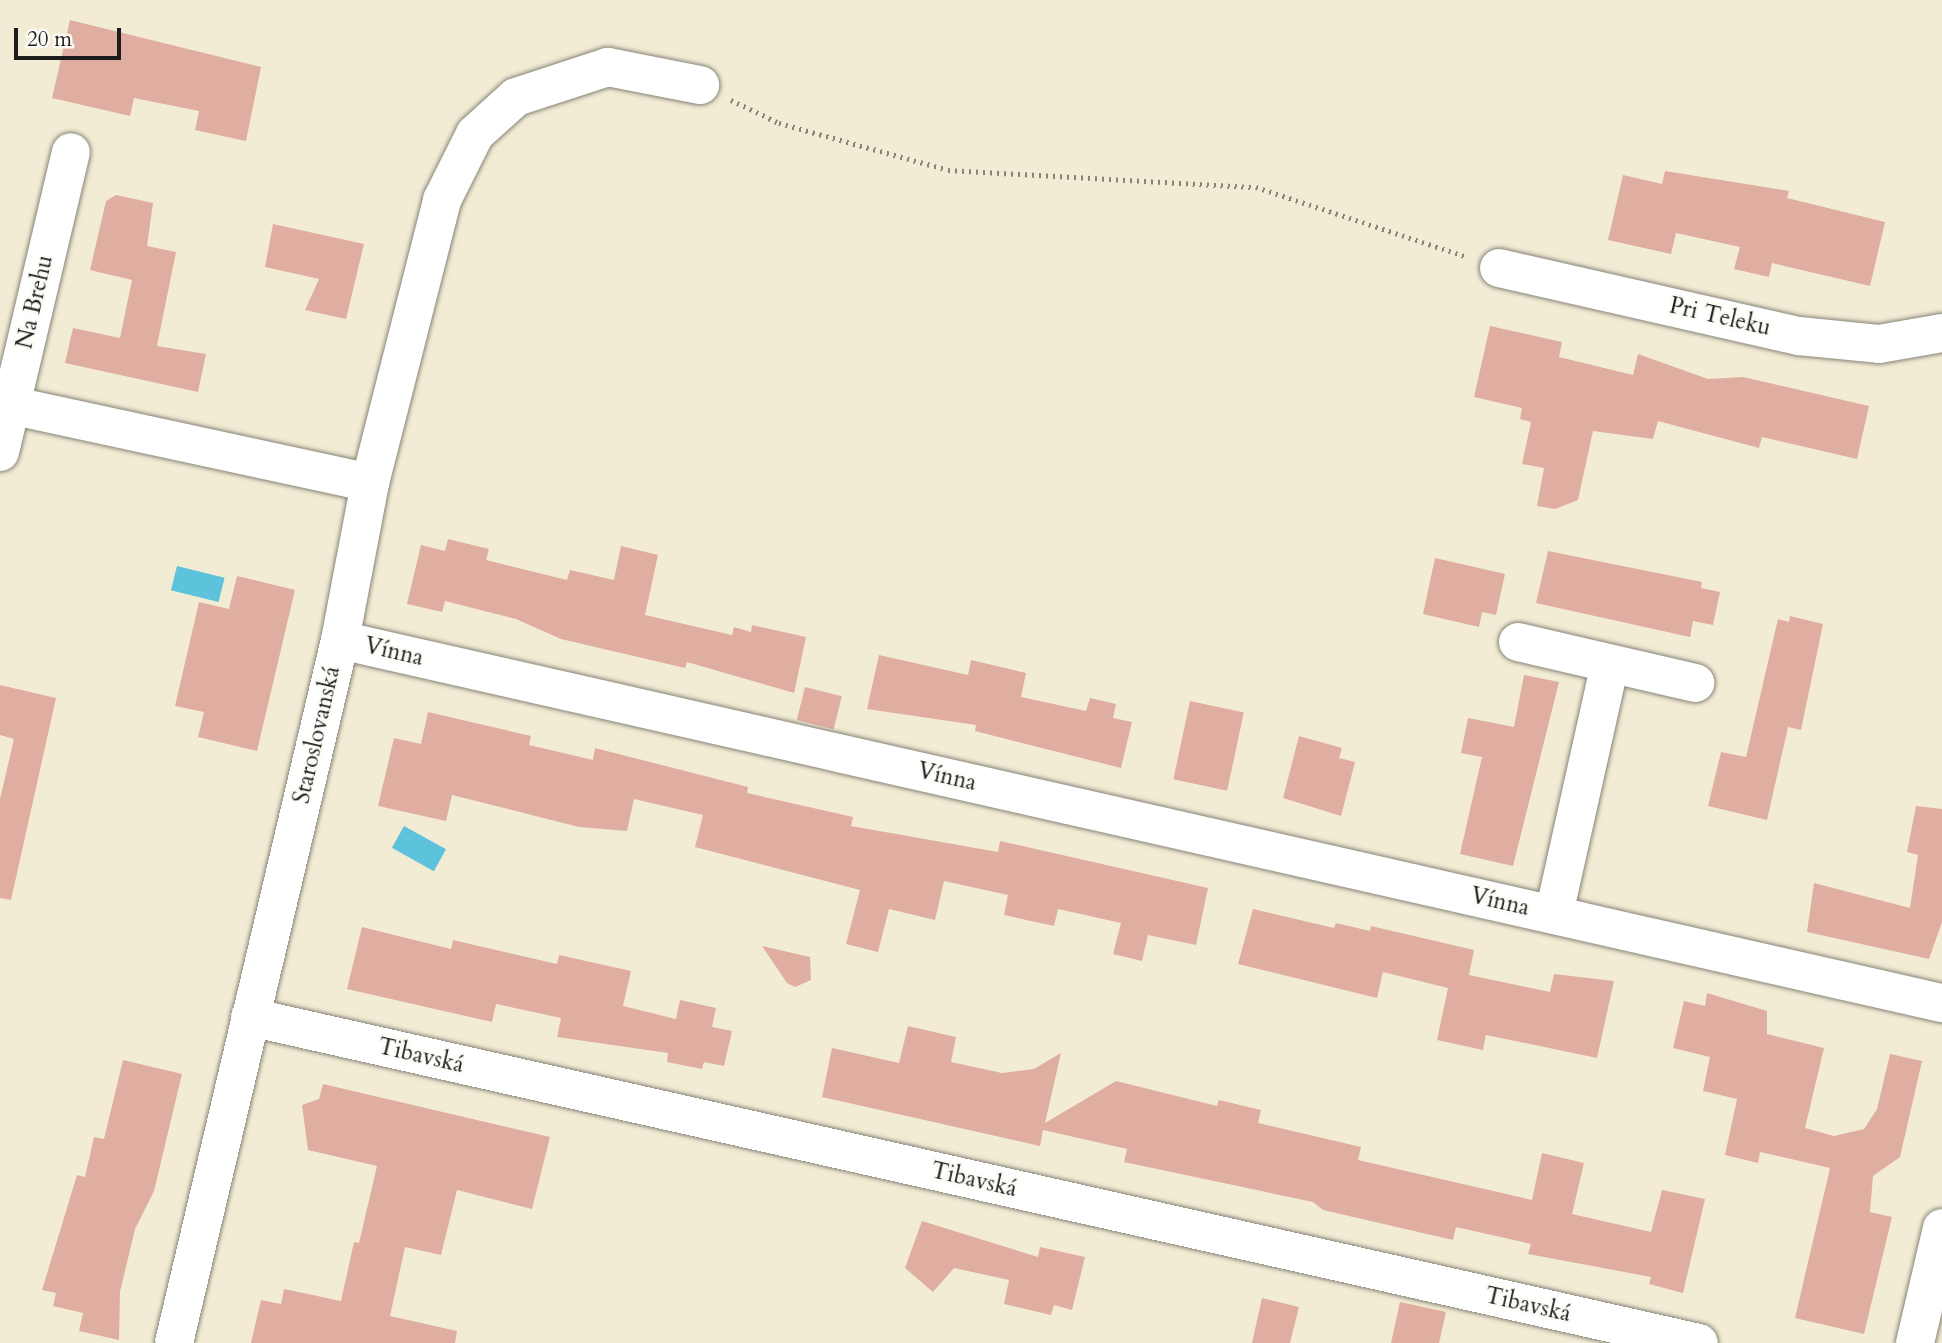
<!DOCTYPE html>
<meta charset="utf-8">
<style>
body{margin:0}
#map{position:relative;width:1942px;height:1343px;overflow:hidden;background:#f2ecd5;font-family:Cardo,serif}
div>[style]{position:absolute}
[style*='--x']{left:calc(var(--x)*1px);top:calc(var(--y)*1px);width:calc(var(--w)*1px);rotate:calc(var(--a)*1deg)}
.water>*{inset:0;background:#5dc2db;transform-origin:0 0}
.building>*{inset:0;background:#e0aea0;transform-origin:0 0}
.path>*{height:4.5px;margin-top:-2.25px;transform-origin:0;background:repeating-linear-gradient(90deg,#878478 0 2px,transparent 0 7px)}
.roads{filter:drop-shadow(0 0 2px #878478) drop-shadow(0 0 2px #878478)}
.street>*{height:38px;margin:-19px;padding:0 19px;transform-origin:19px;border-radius:19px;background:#fff}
span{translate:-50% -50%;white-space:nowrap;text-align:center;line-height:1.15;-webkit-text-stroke:6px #fdfcf7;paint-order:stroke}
.street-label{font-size:23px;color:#1c1c1c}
.scale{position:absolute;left:14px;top:28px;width:107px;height:32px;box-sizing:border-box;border:4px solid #1c1c1c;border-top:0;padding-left:9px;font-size:21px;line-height:24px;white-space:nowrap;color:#1c1c1c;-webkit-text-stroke:5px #fdfcf7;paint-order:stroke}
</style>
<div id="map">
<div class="water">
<div style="left:177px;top:566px;width:49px;height:25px;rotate:14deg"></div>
<div style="left:404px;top:826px;width:48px;height:25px;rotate:29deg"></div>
</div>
<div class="building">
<div style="clip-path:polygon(70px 20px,261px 67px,246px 141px,195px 130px,199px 111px,134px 98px,130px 116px,52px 98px)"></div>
<div style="clip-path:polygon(1665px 171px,1789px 191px,1787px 198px,1885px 222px,1870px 286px,1772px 263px,1769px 277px,1734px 269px,1740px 247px,1676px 233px,1671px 254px,1608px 240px,1623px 175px,1662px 184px)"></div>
<div style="clip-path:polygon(116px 195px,153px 203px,147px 246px,176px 252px,157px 346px,206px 354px,198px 392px,65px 363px,73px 328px,120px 338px,132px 280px,90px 270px,106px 201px)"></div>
<div style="clip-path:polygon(273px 224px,364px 244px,346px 319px,305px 310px,319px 279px,265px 267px)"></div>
<div style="clip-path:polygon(1490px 326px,1562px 342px,1559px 357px,1633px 375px,1638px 354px,1708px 379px,1743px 377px,1869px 406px,1857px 459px,1762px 437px,1759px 448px,1658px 421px,1653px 439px,1593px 431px,1578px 500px,1555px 509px,1537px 506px,1544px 468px,1522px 464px,1531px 422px,1520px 419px,1522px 408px,1474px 397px)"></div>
<div style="clip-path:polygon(448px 539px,489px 549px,486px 560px,567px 580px,570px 570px,614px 580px,621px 546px,658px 555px,645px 615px,732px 635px,734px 627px,751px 632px,752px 625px,806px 637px,794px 693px,687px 662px,685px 668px,561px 639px,516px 619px,445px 601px,442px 612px,407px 604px,421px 545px,445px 551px)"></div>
<div style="clip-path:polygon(1548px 551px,1702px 582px,1701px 588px,1720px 592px,1713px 625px,1693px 621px,1690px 637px,1536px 603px)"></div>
<div style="clip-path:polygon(1435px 558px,1505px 574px,1496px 615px,1482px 612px,1479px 627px,1423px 614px)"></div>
<div style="clip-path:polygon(237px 576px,295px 590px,257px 751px,198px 737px,204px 712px,175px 706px,199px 602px,229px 609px)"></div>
<div style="clip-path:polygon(1790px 616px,1823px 624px,1801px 730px,1788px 727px,1767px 820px,1708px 806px,1721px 752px,1746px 757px,1778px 619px,1789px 622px)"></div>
<div style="clip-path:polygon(879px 655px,968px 675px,971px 660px,1026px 673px,1021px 697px,1086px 711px,1090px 698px,1116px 704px,1113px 718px,1132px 722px,1121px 768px,975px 731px,976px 725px,867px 709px)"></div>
<div style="clip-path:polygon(1524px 675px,1559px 682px,1513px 866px,1460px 854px,1482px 757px,1461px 753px,1468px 718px,1514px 727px)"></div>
<div style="clip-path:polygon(0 685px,56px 698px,11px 900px,0 898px,0 799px,14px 739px,0 735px)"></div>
<div style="left:805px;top:687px;width:38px;height:34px;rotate:14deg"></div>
<div style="left:1190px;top:701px;width:55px;height:80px;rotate:12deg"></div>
<div style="clip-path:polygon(428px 712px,531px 736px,529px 745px,593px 760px,595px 748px,748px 787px,747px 793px,853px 817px,851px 826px,998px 852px,1000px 841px,1208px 888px,1196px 945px,1148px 935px,1142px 961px,1113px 954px,1121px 923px,1058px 909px,1054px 926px,1004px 915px,1008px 895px,944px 881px,935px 920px,889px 909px,878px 952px,846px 944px,860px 890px,695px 847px,703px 815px,634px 799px,627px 831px,579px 827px,452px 795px,446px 821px,378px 806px,394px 738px,421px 744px)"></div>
<div style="clip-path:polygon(1299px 736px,1342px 748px,1339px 758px,1355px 762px,1341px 816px,1283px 798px)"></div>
<div style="clip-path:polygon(1916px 806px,1942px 809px,1942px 922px,1929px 959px,1807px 932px,1814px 883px,1910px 908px,1918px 855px,1907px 852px)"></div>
<div style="clip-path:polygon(1253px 909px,1334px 928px,1336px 923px,1370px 931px,1371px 926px,1474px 950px,1469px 975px,1550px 992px,1554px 974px,1614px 981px,1597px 1058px,1486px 1035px,1483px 1050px,1437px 1040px,1448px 988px,1383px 972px,1377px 998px,1238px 964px)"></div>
<div style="clip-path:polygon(362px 927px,451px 949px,453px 940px,557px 964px,559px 955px,631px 971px,623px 1006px,676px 1019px,680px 1000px,716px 1008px,712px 1027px,732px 1031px,724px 1066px,704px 1062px,702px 1069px,667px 1062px,668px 1053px,557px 1037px,561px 1018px,496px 1004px,492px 1022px,347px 989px)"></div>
<div style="clip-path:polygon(762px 946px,810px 957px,811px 980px,795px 987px,787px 983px)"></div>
<div style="clip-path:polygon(1707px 993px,1767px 1011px,1767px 1034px,1824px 1048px,1805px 1128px,1834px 1136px,1864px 1129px,1877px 1109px,1890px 1054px,1922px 1061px,1900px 1157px,1873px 1176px,1870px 1212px,1892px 1217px,1864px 1334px,1795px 1318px,1830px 1168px,1760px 1152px,1758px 1163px,1725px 1155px,1737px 1099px,1703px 1091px,1710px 1057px,1673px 1048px,1684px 1001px,1705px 1006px)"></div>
<div style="clip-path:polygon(908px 1026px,956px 1037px,951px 1062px,1002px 1073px,1034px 1069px,1061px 1053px,1045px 1123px,1116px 1081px,1217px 1106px,1219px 1100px,1261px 1110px,1258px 1123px,1361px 1147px,1358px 1160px,1532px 1200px,1542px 1153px,1584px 1163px,1572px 1214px,1651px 1232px,1662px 1190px,1705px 1199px,1683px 1293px,1649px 1284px,1651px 1277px,1528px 1254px,1531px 1244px,1456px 1227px,1453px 1240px,1323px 1210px,1313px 1202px,1124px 1162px,1127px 1149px,1043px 1130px,1040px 1146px,822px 1097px,832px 1048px,899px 1063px)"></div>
<div style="clip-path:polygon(123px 1060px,182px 1074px,154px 1191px,135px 1229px,120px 1292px,119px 1340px,79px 1331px,83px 1313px,53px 1306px,56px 1293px,42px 1290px,77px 1175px,85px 1177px,94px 1137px,104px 1139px)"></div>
<div style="clip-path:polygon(323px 1084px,550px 1137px,532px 1209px,457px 1190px,441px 1255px,405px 1247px,390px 1316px,457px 1331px,455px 1343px,251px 1343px,261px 1300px,281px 1304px,284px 1289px,341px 1301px,354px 1242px,359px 1243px,377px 1166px,308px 1150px,302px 1105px,319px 1099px)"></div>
<div style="clip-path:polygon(922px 1221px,1038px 1257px,1040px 1247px,1085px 1257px,1072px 1310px,1054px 1305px,1051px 1315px,1004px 1304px,1009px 1280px,954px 1268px,933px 1292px,905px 1268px)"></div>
<div style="clip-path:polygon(1262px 1298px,1299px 1307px,1290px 1343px,1252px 1343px)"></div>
<div style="clip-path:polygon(1400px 1302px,1446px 1312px,1439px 1343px,1391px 1343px)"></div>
</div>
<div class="path">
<div style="--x:731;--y:100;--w:53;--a:25.6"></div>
<div style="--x:779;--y:123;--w:175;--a:15.5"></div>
<div style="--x:948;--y:170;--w:308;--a:3.2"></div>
<div style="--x:1256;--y:187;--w:220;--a:18.3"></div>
</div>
<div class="roads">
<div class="street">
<div style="--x:1499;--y:268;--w:308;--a:12.8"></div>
<div style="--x:1799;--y:336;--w:80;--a:5.7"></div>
<div style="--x:1879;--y:344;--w:64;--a:-9.9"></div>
<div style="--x:10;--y:405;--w:368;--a:12.2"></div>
<div style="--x:370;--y:483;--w:160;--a:100.8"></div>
<div style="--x:340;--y:640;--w:722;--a:103.29"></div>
<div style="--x:0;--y:452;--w:308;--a:-76.7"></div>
<div style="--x:370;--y:483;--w:292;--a:-75.7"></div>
<div style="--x:442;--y:200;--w:74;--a:-63.4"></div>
<div style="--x:475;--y:134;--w:55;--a:-42.1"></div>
<div style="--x:516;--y:97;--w:97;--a:-18.1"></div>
<div style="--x:608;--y:67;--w:94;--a:11.1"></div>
<div style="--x:340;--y:640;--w:1643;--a:12.77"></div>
<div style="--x:1518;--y:642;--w:182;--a:13"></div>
<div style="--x:1554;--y:914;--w:256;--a:-77.4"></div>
<div style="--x:250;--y:1017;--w:1485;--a:12.68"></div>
<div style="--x:1915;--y:1343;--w:118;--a:-76.8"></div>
</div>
</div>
<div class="street-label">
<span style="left:35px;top:302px;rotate:-77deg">Na Brehu</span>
<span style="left:1720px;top:317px;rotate:13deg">Pri Teleku</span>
<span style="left:394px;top:652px;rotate:13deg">Vínna</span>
<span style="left:317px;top:735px;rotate:-77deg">Staroslovanská</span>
<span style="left:947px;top:777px;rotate:13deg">Vínna</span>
<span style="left:1500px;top:902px;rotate:13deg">Vínna</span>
<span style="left:421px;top:1056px;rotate:13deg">Tibavská</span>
<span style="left:974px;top:1180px;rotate:13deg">Tibavská</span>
<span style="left:1528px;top:1305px;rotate:13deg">Tibavská</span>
</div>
<div class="scale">20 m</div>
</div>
